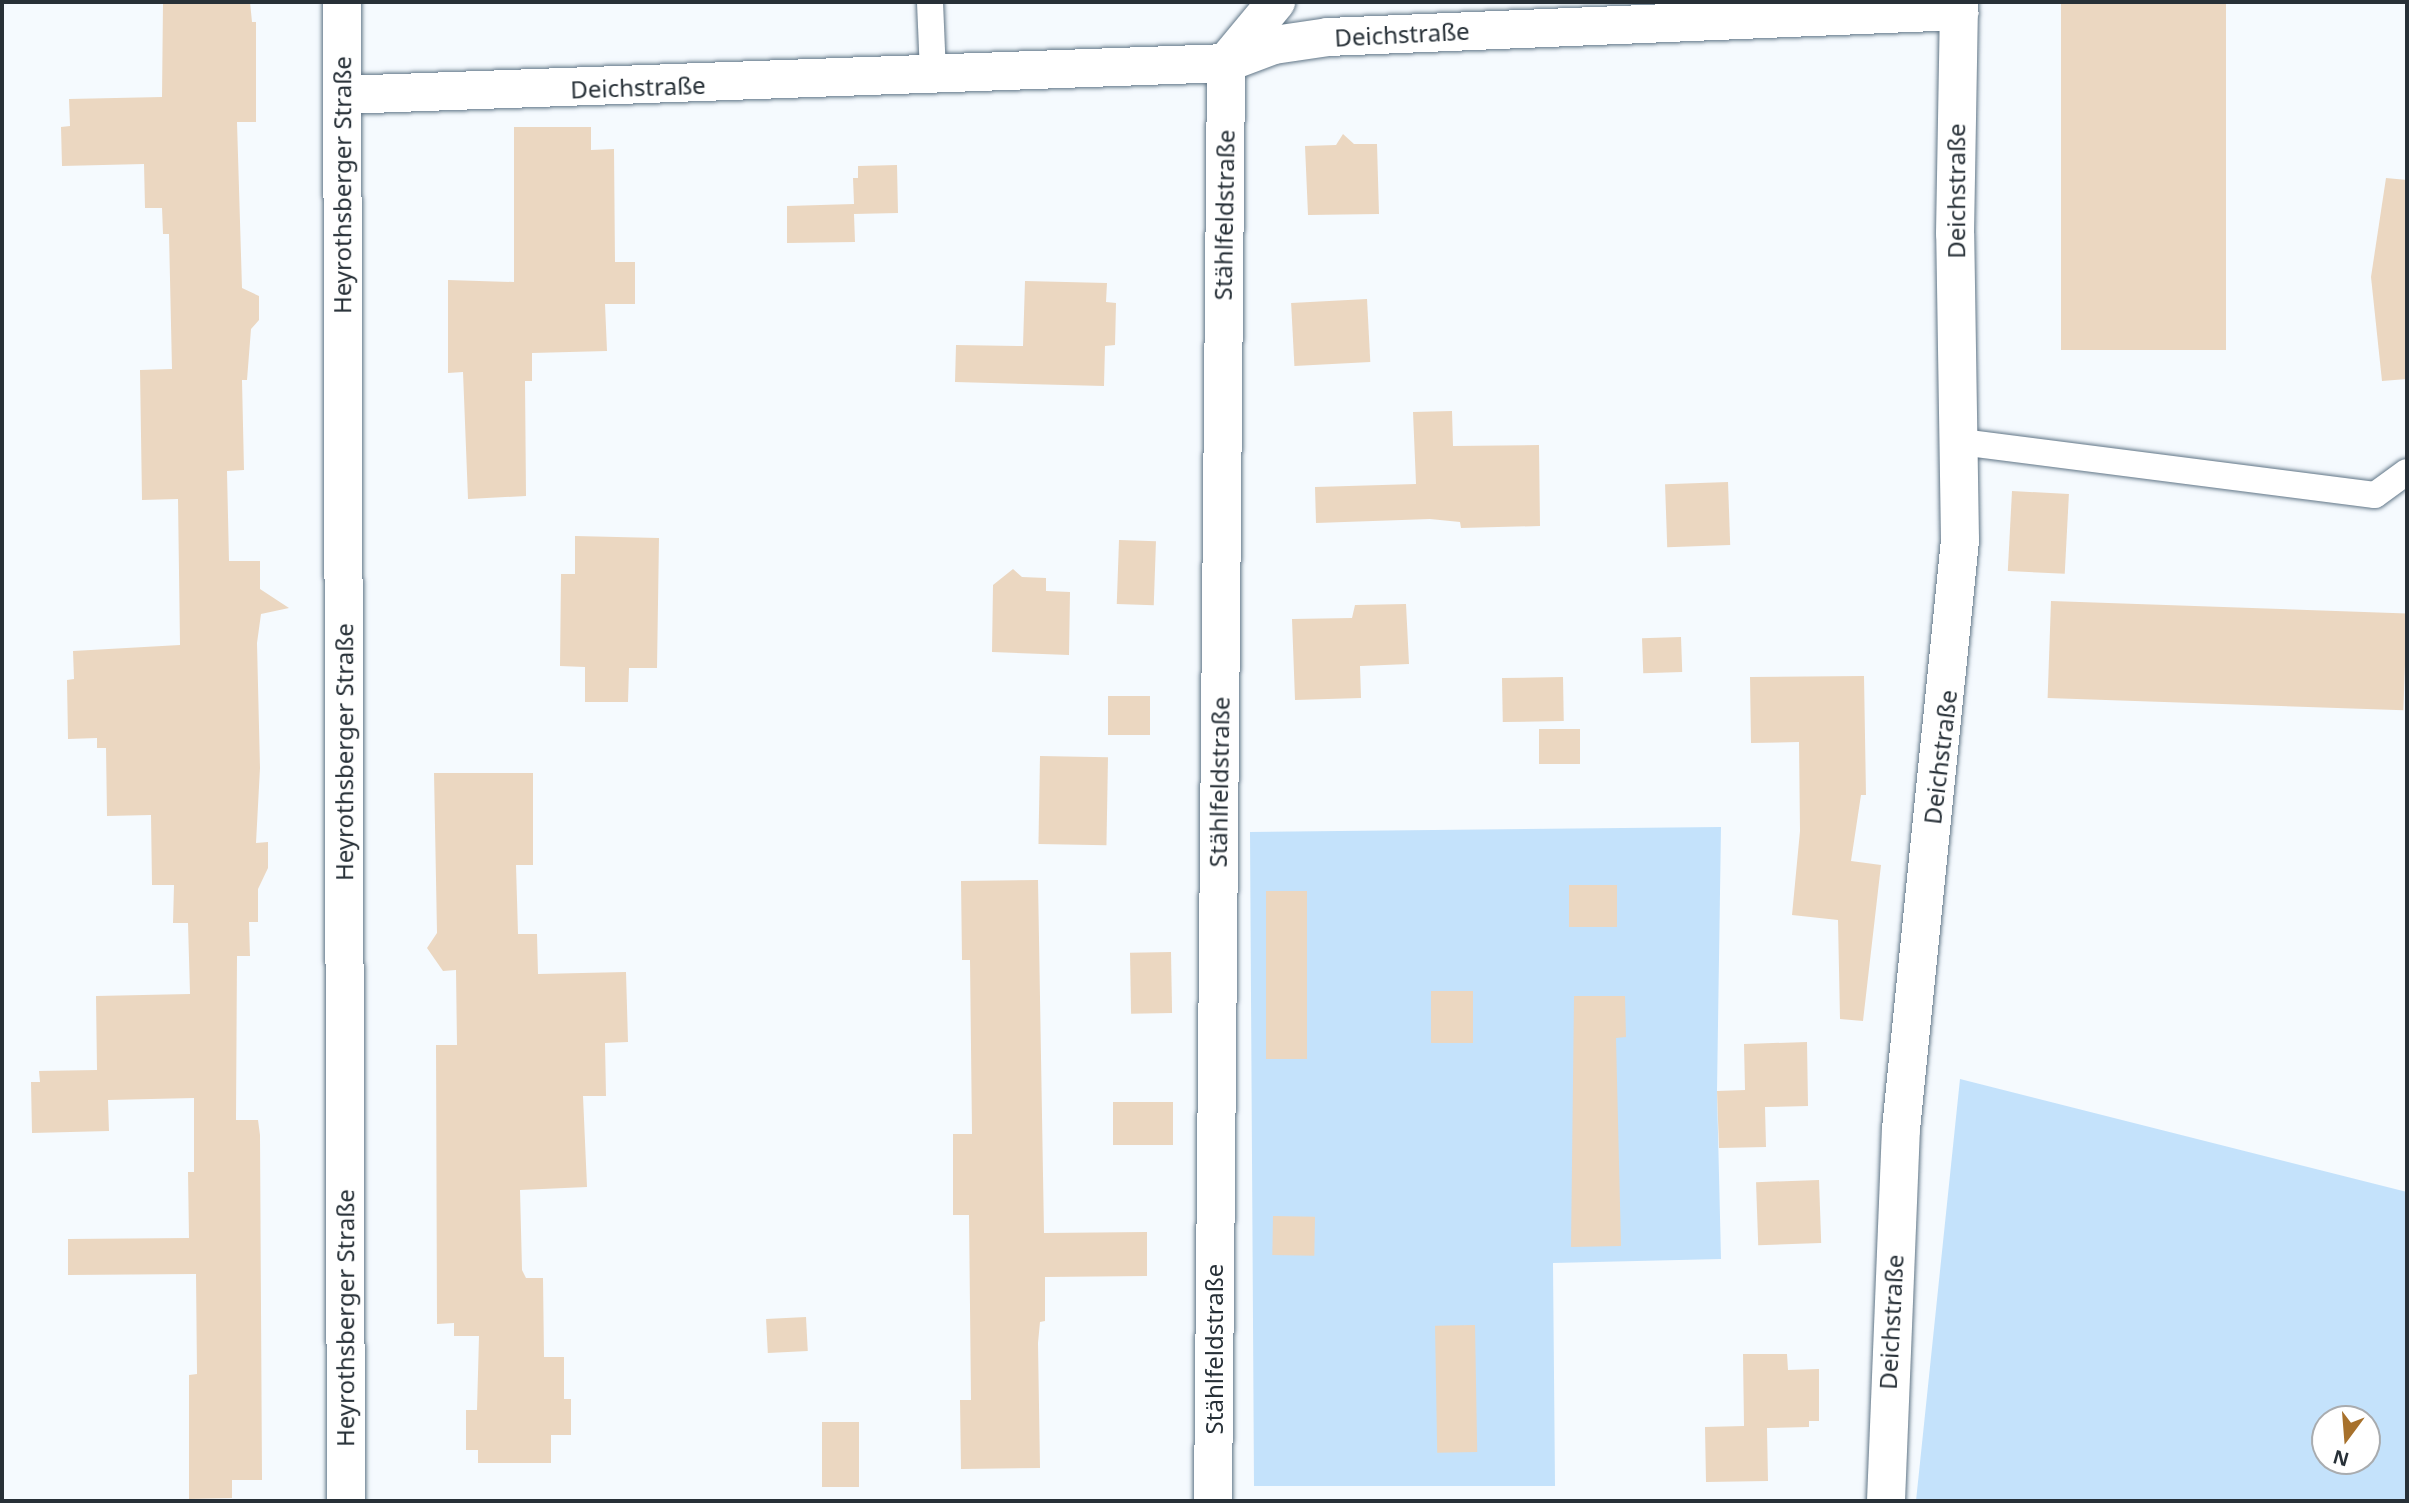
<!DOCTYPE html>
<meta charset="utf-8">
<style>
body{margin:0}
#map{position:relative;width:2409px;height:1503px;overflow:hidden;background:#f5fafe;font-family:"Noto Sans",sans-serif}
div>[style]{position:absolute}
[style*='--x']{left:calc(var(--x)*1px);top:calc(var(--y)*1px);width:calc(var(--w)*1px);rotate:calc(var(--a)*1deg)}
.green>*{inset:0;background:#c4e2fb}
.building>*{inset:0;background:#ebd7c1;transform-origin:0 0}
.roads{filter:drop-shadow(0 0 2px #617687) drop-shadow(0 0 2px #617687)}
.service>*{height:26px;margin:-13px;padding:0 13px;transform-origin:13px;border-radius:13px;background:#fff}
.minor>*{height:38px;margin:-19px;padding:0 19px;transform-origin:19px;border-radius:19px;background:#fff}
.tertiary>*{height:38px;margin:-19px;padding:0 19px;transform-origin:19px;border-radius:19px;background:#fff}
span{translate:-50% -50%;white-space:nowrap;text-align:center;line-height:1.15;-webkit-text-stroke:5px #fff;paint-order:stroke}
.street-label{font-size:24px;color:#273037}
.frame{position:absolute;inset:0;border:4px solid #273037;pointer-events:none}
.north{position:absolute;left:2311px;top:1405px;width:70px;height:70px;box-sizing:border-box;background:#fff;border:2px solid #a9acaf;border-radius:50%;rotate:196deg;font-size:19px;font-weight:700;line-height:28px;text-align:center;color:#273037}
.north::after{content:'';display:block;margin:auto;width:24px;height:32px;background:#a7712c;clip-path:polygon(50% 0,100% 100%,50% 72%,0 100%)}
</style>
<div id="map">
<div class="green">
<div style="clip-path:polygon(1721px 827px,1717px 1091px,1721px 1259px,1553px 1263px,1555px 1486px,1254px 1486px,1250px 832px)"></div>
<div style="clip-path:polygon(evenodd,1960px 1079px,2407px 1192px,2407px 1501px,1916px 1501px,1960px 1079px,2325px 1419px,2367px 1419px,2367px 1461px,2325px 1461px,2325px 1419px)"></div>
</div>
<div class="building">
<div style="clip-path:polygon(163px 2px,250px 2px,252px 22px,256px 22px,256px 122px,237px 122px,242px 288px,259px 296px,259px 320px,251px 329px,247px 380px,242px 380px,244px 470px,227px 471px,229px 561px,260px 561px,260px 589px,289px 608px,261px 614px,257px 643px,260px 768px,256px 843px,268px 842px,268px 868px,258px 889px,258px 922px,249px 922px,250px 956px,237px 956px,236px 1120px,258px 1120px,260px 1135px,262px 1480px,232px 1480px,232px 1498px,189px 1499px,189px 1375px,197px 1374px,196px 1274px,68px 1275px,68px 1239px,189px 1238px,188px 1172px,194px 1172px,194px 1098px,108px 1100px,109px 1131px,32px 1133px,31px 1082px,40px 1082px,39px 1071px,97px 1070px,96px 996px,190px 994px,188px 923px,173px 923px,174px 885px,152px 885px,151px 815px,107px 816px,106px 748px,97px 748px,97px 738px,68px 739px,67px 680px,74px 679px,73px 651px,180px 645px,178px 499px,142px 500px,140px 370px,172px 369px,169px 234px,163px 234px,162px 208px,145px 208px,144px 164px,62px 166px,61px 127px,70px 126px,69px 99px,162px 97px)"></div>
<div style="left:2061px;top:2px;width:165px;height:348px"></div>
<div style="clip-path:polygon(514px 127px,591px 127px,591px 150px,614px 149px,615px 262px,635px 262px,635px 304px,605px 304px,607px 351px,532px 353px,532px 381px,525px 381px,526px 496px,468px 499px,463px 372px,448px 373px,448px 280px,514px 282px)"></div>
<div style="clip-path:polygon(1343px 134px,1354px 144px,1377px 144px,1379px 214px,1308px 215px,1305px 146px,1336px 145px)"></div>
<div style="clip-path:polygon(897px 165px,898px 213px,854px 214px,855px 242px,787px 243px,787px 206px,854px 204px,853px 178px,858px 178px,858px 166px)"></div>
<div style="clip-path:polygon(2386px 178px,2407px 180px,2407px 379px,2382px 381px,2371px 277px)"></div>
<div style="clip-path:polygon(1025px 281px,1107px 283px,1106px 302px,1116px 303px,1115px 345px,1105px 346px,1104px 386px,955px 382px,956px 345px,1023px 346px)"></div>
<div style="left:1367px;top:299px;width:63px;height:76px;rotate:87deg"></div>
<div style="clip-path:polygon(1452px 411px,1453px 446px,1539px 445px,1540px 526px,1461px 528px,1460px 522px,1430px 519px,1316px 523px,1315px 487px,1416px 484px,1413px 412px)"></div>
<div style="left:1728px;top:482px;width:63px;height:63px;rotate:88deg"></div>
<div style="left:2012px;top:491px;width:57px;height:80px;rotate:3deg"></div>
<div style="clip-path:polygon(575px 536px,659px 538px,657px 668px,629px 668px,628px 702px,585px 702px,585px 667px,560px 666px,561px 574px,575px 574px)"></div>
<div style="left:1119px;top:540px;width:37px;height:64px;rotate:2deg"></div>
<div style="clip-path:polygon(1013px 569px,1022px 577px,1046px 578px,1046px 591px,1070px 592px,1069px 655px,992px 652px,993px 585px)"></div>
<div style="left:2051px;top:601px;width:356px;height:97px;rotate:2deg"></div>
<div style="clip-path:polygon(1406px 604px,1409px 664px,1360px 666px,1361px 698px,1295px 700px,1292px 619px,1352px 618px,1355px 605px)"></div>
<div style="left:1681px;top:637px;width:35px;height:39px;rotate:88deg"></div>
<div style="clip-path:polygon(1864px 676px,1866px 795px,1861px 795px,1851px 861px,1881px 865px,1863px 1021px,1840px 1019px,1838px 920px,1792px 915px,1800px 831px,1799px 742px,1751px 743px,1750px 677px)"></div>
<div style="left:1563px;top:677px;width:44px;height:61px;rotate:89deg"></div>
<div style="left:1108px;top:696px;width:42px;height:39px"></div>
<div style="left:1539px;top:729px;width:41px;height:35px"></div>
<div style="left:1040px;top:756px;width:68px;height:88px;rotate:1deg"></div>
<div style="clip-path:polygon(434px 773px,533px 773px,533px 865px,516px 865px,518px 934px,537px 934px,538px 974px,626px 972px,628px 1042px,605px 1043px,606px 1096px,583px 1096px,587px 1187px,520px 1190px,522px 1270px,526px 1278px,543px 1278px,544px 1357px,564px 1357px,564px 1399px,571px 1399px,571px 1435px,551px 1435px,551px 1463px,478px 1463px,478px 1450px,466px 1450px,466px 1410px,477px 1410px,479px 1336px,454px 1336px,454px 1323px,437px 1324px,436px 1045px,457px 1045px,456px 970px,443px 971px,427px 948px,437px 933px)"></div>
<div style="clip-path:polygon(1038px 880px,1044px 1233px,1147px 1232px,1147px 1276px,1045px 1277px,1045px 1321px,1040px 1322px,1038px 1343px,1040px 1468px,961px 1469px,960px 1400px,971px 1400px,969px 1215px,953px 1215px,953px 1134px,972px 1134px,970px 960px,962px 960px,961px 881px)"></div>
<div style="left:1569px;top:885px;width:48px;height:42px"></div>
<div style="left:1307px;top:891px;width:168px;height:41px;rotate:90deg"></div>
<div style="left:1171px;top:952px;width:61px;height:41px;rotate:89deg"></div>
<div style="left:1431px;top:991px;width:42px;height:52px"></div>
<div style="clip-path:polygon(1574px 996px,1625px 996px,1626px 1037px,1616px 1038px,1621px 1246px,1571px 1247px)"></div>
<div style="clip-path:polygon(1807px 1042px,1808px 1106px,1765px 1107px,1766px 1147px,1719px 1148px,1717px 1091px,1745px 1090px,1744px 1044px)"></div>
<div style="left:1113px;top:1102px;width:60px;height:43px"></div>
<div style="left:1819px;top:1180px;width:63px;height:63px;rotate:88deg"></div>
<div style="left:1273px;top:1216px;width:42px;height:39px;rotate:1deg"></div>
<div style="left:806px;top:1317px;width:34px;height:40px;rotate:87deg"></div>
<div style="left:1475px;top:1325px;width:127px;height:40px;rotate:89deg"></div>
<div style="clip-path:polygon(1743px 1354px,1787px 1354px,1788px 1370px,1819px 1369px,1819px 1421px,1809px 1421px,1809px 1427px,1767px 1428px,1768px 1481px,1706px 1482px,1705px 1427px,1744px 1426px)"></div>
<div style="left:822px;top:1422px;width:37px;height:65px"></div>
</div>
<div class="roads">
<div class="service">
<div style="--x:930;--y:2;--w:72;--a:87.6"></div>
<div style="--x:1961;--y:442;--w:417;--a:7.3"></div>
<div style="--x:2375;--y:495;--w:39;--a:-36"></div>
</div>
<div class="minor">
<div style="--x:1227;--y:61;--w:77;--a:-50.3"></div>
<div style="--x:342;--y:95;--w:885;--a:-2.07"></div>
<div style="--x:1226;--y:63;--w:51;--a:-20.6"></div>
<div style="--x:1274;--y:45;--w:55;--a:-8.4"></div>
<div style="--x:1328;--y:37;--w:632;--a:-2.36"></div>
<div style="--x:1213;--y:1501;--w:1438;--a:-89.48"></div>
<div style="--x:1886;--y:1501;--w:372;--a:-87.7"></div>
<div style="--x:1901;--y:1129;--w:592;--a:-84.28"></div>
<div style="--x:1960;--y:540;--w:306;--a:-90.9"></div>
<div style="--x:1955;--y:234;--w:232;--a:-89"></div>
</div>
<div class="tertiary">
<div style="--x:342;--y:2;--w:1499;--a:89.85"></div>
</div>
</div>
<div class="street-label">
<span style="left:1402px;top:34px;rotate:-3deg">Deichstraße</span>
<span style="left:638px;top:87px;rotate:-2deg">Deichstraße</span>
<span style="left:342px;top:185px;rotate:-90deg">Heyrothsberger Straße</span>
<span style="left:1956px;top:191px;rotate:-90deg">Deichstraße</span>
<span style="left:1224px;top:215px;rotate:-89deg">Stählfeldstraße</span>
<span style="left:344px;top:752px;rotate:-90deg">Heyrothsberger Straße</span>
<span style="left:1940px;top:757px;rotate:-83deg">Deichstraße</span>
<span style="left:1219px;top:782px;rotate:-89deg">Stählfeldstraße</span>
<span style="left:345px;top:1318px;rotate:-90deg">Heyrothsberger Straße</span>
<span style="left:1891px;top:1322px;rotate:-87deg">Deichstraße</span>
<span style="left:1214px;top:1349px;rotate:-90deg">Stählfeldstraße</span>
</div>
<div class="frame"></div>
<div class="north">N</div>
</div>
